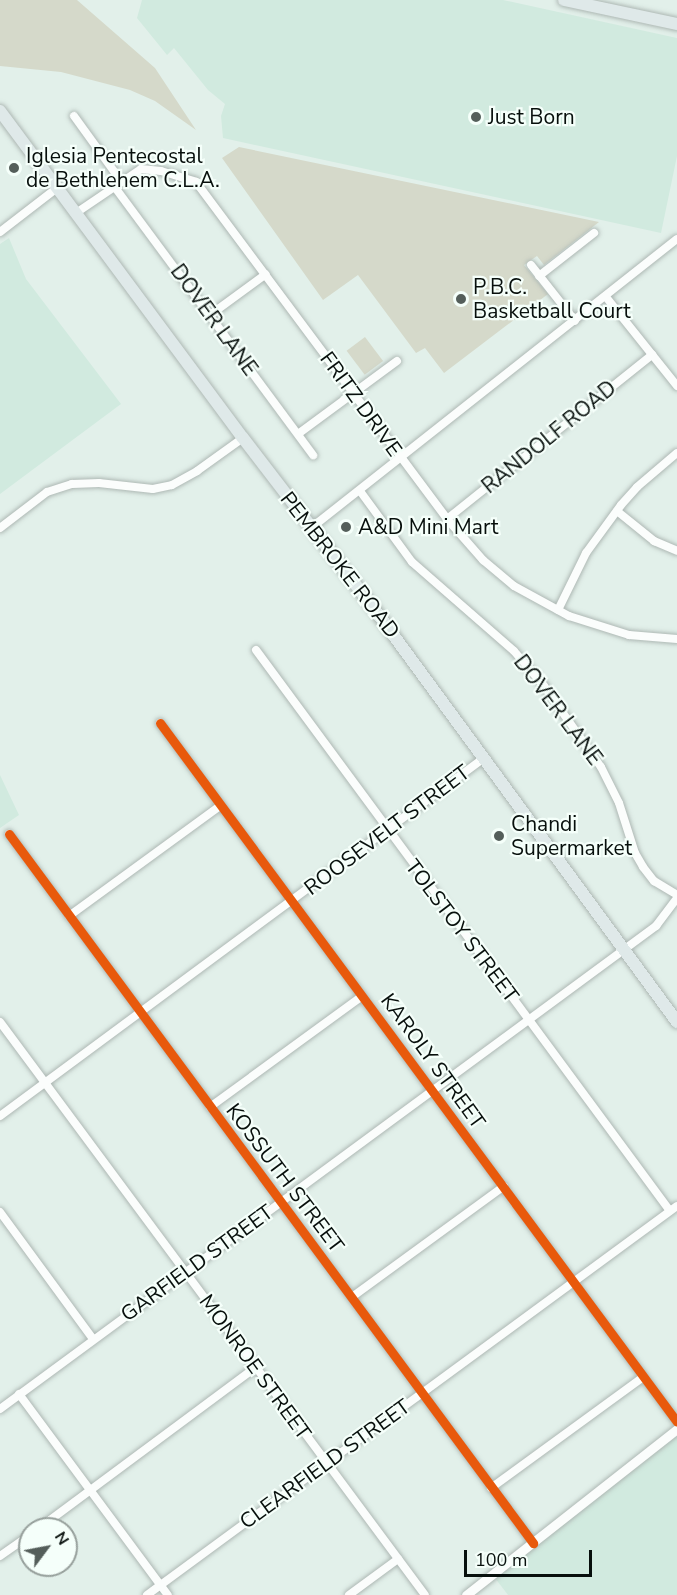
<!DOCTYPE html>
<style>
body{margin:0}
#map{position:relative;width:677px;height:1595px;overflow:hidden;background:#e2f0ea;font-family:"Nunito Sans",sans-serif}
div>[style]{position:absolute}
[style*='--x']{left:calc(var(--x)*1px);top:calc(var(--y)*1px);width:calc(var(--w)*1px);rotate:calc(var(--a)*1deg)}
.built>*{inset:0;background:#d1eadf}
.green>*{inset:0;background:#d5d9ca;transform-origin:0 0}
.roads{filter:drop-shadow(0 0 2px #aeb8b4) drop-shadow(0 0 2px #aeb8b4)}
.minor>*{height:8px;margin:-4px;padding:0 4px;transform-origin:4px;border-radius:4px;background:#fbfdfc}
.tertiary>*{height:9px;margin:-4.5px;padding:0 4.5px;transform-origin:4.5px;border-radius:4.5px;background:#fbfdfc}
.primary>*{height:12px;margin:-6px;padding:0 6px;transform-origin:6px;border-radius:6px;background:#dfe9e9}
.cycleway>*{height:9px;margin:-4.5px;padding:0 4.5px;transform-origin:4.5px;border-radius:4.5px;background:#e8590c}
.dots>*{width:16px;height:16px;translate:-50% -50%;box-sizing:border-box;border:3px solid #f5fffa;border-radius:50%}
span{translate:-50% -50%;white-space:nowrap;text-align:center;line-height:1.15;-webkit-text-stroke:4.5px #f5fffa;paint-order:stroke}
.poi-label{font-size:21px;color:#070f0c}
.left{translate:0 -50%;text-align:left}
.street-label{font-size:21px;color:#070f0c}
.north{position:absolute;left:18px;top:1517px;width:60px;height:60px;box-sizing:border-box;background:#f5fffa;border:2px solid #969f9b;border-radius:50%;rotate:58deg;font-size:16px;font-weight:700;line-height:24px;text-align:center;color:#070f0c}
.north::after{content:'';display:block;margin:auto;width:21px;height:27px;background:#545e5a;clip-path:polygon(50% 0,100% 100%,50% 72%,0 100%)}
.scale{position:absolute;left:464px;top:1550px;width:128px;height:27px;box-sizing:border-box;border:3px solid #070f0c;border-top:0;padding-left:8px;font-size:18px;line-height:21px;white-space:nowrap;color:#070f0c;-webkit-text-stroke:4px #f5fffa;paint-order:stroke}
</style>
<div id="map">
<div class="built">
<div style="clip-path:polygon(142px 0,503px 0,677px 38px,677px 156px,661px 233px,223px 138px,221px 116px,225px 104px,208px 90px,174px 48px,167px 55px,137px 18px)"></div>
<div style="clip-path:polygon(9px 238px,26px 279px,121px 404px,0 494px,0 244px)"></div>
<div style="clip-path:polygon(0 775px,19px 815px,0 828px)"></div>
<div style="clip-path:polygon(677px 1436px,677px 1595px,508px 1595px,495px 1578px)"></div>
</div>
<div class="green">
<div style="clip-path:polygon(0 0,77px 0,155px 68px,196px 130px,155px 101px,130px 90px,61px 72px,0 66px)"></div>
<div style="clip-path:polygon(239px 147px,599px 222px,544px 265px,537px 256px,524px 265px,548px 294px,444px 373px,425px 348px,416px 353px,358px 275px,323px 300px,222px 158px)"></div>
<div style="left:365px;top:337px;width:30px;height:23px;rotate:53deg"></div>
</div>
<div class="roads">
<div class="minor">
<div style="--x:74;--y:116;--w:80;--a:54.1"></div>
<div style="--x:114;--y:186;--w:335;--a:53.5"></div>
<div style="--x:76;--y:213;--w:78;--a:-34.1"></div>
<div style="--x:141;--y:169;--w:20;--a:6"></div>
<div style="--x:161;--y:171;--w:37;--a:17"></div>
<div style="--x:196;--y:182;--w:420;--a:53.3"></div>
<div style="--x:447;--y:519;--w:55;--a:48.7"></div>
<div style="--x:483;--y:560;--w:40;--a:40"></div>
<div style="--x:514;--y:586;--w:63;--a:28.6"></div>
<div style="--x:569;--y:616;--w:63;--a:17.6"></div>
<div style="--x:629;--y:635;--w:48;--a:4.8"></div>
<div style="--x:0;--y:232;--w:72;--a:-37.7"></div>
<div style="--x:531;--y:265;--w:71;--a:51.8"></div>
<div style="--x:539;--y:276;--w:70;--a:-38"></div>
<div style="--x:606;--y:297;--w:114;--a:51.4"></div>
<div style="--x:210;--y:315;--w:69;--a:-36.2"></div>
<div style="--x:298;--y:434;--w:123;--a:-36.4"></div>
<div style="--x:360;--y:491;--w:88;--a:53.8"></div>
<div style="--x:412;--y:562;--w:135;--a:41.1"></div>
<div style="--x:514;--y:651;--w:46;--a:49.4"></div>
<div style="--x:544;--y:686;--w:99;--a:54.9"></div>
<div style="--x:601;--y:767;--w:40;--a:63.4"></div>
<div style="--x:619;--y:803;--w:52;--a:72.3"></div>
<div style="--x:635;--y:853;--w:16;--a:60"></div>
<div style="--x:643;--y:867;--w:18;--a:52"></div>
<div style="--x:654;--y:881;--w:27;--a:31"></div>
<div style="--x:617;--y:511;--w:48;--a:39"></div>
<div style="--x:654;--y:541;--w:25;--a:23"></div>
<div style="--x:447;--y:519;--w:263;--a:-38.7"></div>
<div style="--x:0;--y:528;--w:59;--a:-37.5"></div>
<div style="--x:47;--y:492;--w:26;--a:-18"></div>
<div style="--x:72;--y:484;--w:27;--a:-2"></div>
<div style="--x:99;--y:483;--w:54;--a:6.3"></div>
<div style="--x:153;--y:489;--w:19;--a:-12"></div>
<div style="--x:172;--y:485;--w:29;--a:-29"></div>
<div style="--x:197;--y:471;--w:57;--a:-35.7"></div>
<div style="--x:311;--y:528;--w:466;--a:-38.3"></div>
<div style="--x:558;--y:610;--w:64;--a:-63.8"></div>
<div style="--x:586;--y:553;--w:59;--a:-53.9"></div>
<div style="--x:621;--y:505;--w:24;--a:-48"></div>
<div style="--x:637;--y:487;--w:52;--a:-40.4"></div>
<div style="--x:256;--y:650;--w:697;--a:53.57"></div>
<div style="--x:160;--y:723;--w:869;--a:53.51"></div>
<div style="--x:9;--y:834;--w:882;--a:53.53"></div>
<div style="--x:69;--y:916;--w:188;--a:-36.1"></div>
<div style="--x:0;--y:1022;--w:713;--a:53.44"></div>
<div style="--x:210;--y:1107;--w:188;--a:-36.1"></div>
<div style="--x:0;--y:1116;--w:602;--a:-36.49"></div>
<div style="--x:0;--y:1212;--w:157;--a:53.8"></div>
<div style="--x:352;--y:1297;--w:188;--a:-36.1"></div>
<div style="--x:19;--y:1394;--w:250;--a:53.5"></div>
<div style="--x:0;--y:1409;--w:815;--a:-36.36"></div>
<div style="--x:656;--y:926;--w:35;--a:-53"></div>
<div style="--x:491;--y:1488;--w:188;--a:-36.1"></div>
<div style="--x:38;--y:1529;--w:270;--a:-36.6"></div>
<div style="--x:0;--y:1556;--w:37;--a:-35"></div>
<div style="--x:147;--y:1595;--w:657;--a:-36.28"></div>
<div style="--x:349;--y:1595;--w:61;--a:-36.3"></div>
</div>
<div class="tertiary">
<div style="--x:466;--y:1595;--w:268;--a:-38.2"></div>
</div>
<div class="primary">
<div style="--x:564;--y:0;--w:116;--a:12"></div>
<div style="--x:0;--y:111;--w:407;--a:53.4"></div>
<div style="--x:243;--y:438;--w:212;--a:52.5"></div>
<div style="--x:372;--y:606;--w:516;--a:53.75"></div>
</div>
</div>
<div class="cycleway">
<div style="--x:160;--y:723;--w:869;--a:53.51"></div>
<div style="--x:9;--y:834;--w:882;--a:53.53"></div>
</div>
<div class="dots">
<div style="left:476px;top:117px;background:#545e5a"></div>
<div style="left:14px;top:168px;background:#545e5a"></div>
<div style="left:461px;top:299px;background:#545e5a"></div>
<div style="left:346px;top:527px;background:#545e5a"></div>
<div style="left:499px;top:836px;background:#545e5a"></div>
</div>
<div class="poi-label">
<span class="left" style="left:488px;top:117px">Just Born</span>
<span class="left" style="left:26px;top:168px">Iglesia Pentecostal<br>de Bethlehem C.L.A.</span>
<span class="left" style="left:473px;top:299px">P.B.C.<br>Basketball Court</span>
<span class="left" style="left:358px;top:527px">A&amp;D Mini Mart</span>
<span class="left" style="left:511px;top:836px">Chandi<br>Supermarket</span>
</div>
<div class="street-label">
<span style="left:214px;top:320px;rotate:54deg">DOVER LANE</span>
<span style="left:361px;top:404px;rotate:54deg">FRITZ DRIVE</span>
<span style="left:549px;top:437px;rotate:-39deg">RANDOLF ROAD</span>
<span style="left:340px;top:565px;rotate:52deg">PEMBROKE ROAD</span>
<span style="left:558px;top:710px;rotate:53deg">DOVER LANE</span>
<span style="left:387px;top:830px;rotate:-37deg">ROOSEVELT STREET</span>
<span style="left:462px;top:931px;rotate:53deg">TOLSTOY STREET</span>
<span style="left:433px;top:1061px;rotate:54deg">KAROLY STREET</span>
<span style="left:285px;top:1178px;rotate:53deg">KOSSUTH STREET</span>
<span style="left:197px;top:1263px;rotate:-36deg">GARFIELD STREET</span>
<span style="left:255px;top:1367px;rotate:54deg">MONROE STREET</span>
<span style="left:325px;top:1464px;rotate:-36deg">CLEARFIELD STREET</span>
</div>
<div class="north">N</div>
<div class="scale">100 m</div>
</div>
